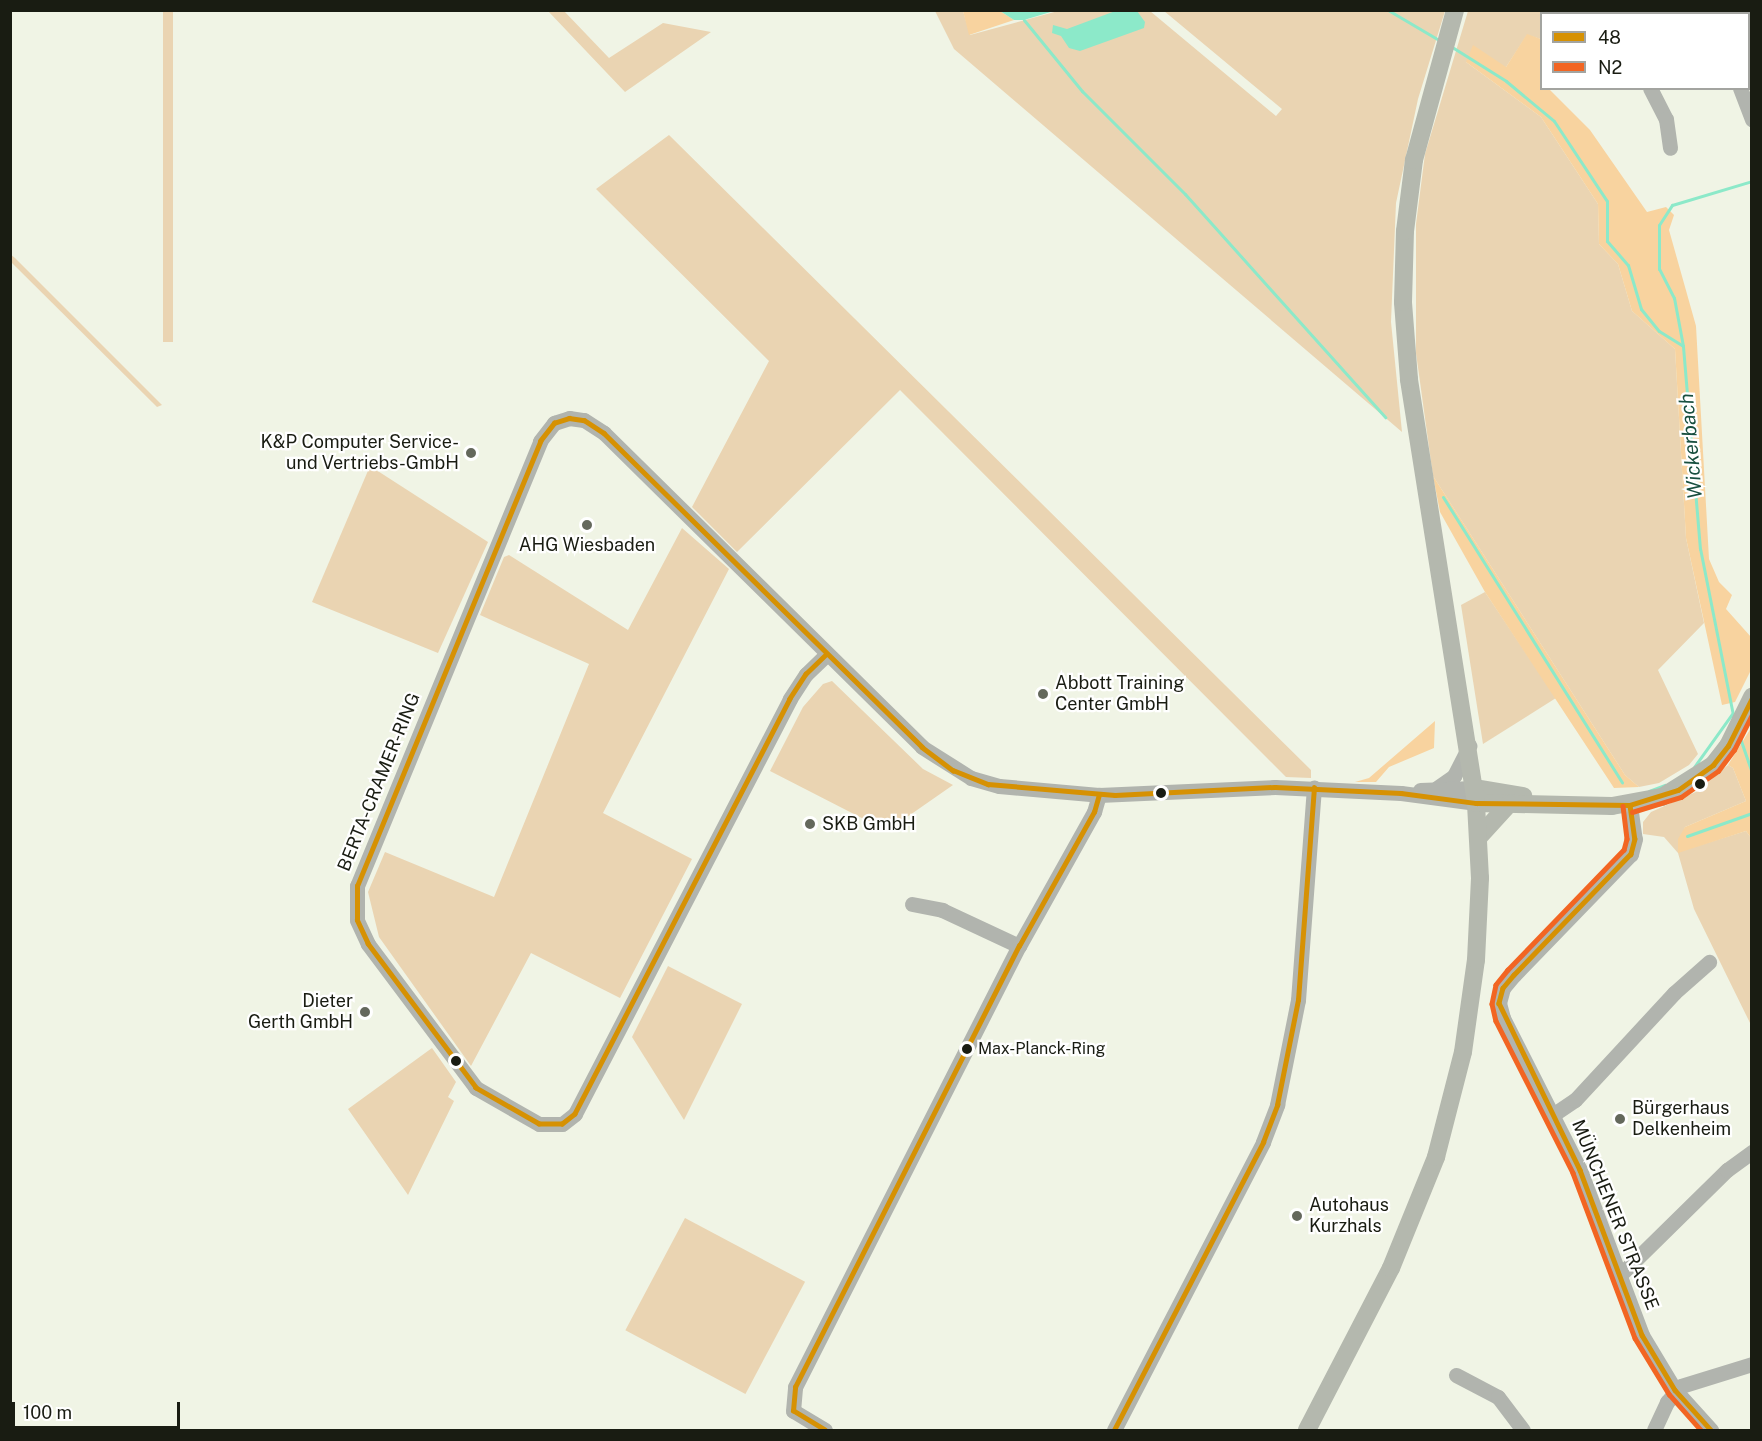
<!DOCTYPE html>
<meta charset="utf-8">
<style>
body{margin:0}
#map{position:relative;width:1762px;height:1441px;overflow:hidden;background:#f0f4e5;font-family:"Public Sans",sans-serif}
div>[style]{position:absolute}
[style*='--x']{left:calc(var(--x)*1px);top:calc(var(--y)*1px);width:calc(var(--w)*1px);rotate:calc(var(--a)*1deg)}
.green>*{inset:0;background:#ead4b2;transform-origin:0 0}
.forest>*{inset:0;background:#f8d39f}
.water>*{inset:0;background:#8ce9c9}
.stream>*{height:3px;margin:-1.5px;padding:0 1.5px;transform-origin:1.5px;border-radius:1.5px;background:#8ce9c9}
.minor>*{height:15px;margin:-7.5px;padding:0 7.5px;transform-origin:7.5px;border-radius:7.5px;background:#b1b4ae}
.major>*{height:18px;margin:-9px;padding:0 9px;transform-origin:9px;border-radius:9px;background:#b4b8ae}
.bus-1>*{height:4.5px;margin:-2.25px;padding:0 2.25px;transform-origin:2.25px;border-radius:2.25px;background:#d69103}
.bus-2>*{height:4.5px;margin:-2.25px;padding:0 2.25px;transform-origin:2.25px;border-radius:2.25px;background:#f26522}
.dots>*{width:16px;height:16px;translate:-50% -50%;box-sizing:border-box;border:3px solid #fff;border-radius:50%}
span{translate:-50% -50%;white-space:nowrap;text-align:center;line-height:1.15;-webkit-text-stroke:4.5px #fff;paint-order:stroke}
.bus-label{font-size:16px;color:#191c12}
.left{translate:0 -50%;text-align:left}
.poi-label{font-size:18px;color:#191c12}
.right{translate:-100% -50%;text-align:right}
.street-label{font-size:18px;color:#191c12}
.water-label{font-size:20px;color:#184f3f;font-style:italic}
.frame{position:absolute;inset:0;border:12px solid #191c12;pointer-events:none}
.legend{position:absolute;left:1540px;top:12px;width:210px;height:78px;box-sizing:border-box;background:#fff;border:2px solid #a3a4a0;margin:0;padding:8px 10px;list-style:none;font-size:18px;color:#191c12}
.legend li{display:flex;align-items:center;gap:12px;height:30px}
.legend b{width:30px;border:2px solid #a3a4a0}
.scale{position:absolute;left:12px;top:1402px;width:168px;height:27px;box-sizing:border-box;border:3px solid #191c12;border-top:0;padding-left:8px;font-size:18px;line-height:21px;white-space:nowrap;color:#191c12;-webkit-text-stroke:4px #fff;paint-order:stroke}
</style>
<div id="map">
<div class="green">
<div style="left:163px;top:11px;width:10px;height:331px"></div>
<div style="clip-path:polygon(548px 11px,564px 11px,609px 58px,663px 23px,711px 32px,625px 92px)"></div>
<div style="clip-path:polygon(935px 11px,963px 11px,970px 35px,1058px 11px,1150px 11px,1276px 116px,1282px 109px,1164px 11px,1445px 11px,1418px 99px,1396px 203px,1391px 322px,1402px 432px,954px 49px)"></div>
<div style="clip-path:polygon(1468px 11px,1593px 11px,1542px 14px,1541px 39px,1527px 35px,1506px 67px,1466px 62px,1541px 117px,1598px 204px,1599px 244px,1618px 264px,1632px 311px,1675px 349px,1686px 538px,1704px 623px,1658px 670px,1698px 754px,1689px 765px,1659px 783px,1639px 787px,1625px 775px,1433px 476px,1416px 353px,1416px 224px,1425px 154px)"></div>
<div style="clip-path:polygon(669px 135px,1311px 770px,1311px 778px,1286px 777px,900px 390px,737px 552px,692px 507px,769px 361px,596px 189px)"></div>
<div style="clip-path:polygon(10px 254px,15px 258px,162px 405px,157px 407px,11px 262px)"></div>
<div style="clip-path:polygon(370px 466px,488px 542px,438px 653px,312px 602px)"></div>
<div style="clip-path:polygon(682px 528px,729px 569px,603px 813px,692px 859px,620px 998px,531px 953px,471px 1066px,379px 937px,368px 892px,385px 852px,494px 897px,589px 664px,480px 615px,504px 557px,509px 555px,628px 630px)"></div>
<div style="clip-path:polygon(1485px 592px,1556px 698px,1483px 744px,1461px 605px)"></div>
<div style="clip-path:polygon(832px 681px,923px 769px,953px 785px,887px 831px,770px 771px,803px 707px,823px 684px)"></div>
<div style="clip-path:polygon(1728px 765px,1733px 768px,1746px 801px,1685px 827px,1678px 852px,1746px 831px,1751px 838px,1751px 1025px,1694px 909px,1678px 853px,1664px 837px,1643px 834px,1643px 822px,1651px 812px,1698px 791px)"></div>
<div style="clip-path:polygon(668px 966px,742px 1004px,684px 1120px,632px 1037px)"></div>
<div style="clip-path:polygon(432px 1048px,456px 1082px,448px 1097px,454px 1101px,408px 1195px,348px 1109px)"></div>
<div style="left:685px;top:1218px;width:136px;height:127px;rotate:28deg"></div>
</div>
<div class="forest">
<div style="clip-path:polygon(963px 11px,1000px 11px,1014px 20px,969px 35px)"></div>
<div style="clip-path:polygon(1527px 34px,1541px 39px,1542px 88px,1549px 89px,1590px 130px,1647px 212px,1666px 207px,1674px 215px,1669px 230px,1696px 326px,1709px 559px,1719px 582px,1732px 595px,1726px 609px,1751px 637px,1751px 670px,1735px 702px,1722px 705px,1686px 538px,1675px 349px,1632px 311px,1618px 264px,1599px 244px,1598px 204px,1541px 117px,1466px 62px,1473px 45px,1506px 67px)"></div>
<div style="clip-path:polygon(1433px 476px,1625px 775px,1639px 787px,1614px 788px,1485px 592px,1440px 512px)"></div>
<div style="clip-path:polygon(1435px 721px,1434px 748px,1389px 767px,1376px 782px,1355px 782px,1369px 778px)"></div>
<div style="clip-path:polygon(1751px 728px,1751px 838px,1746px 831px,1678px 853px,1678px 839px,1685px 827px,1746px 801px,1733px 768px,1728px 765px)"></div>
</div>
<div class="water">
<div style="clip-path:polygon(1118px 10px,1137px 11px,1145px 22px,1144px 28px,1080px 51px,1069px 48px,1061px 36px,1052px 33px,1053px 25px,1067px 29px)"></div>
<div style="clip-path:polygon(1000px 11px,1000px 10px,1054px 11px,1024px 20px,1014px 20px)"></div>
</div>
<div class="stream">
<div style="--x:1388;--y:10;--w:59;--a:30.5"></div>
<div style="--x:1024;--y:20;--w:92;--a:50.8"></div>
<div style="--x:1082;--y:91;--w:146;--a:45"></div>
<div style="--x:1185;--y:194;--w:300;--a:48.1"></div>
<div style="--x:1452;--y:47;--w:64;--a:32.2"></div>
<div style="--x:1506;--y:81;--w:62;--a:39.8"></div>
<div style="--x:1554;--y:121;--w:96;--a:56.5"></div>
<div style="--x:1607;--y:201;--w:40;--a:90"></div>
<div style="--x:1607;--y:241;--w:32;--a:49"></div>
<div style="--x:1628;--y:265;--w:46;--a:73.5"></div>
<div style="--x:1641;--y:309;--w:28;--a:51"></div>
<div style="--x:1659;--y:331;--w:28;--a:32"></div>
<div style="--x:1443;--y:497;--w:337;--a:57.9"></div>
<div style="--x:1734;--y:720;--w:174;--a:-101.2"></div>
<div style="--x:1700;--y:549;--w:204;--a:-94.8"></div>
<div style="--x:1683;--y:346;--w:49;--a:-100.6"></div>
<div style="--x:1674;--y:298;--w:33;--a:-117"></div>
<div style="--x:1659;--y:269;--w:44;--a:-90"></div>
<div style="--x:1659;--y:225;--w:24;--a:-57"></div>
<div style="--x:1672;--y:205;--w:84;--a:-16.7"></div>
<div style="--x:1740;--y:738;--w:36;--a:71"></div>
<div style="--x:1694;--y:767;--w:65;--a:-54.4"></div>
<div style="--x:1649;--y:791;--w:17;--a:-21"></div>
<div style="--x:1687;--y:836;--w:69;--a:-19.5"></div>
</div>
<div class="minor">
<div style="--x:1609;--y:10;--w:4;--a:76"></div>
<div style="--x:1711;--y:10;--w:4;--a:76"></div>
<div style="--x:1650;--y:88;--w:35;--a:63"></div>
<div style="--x:1666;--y:119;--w:29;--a:82"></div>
<div style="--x:1740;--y:88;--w:34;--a:69"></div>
<div style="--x:827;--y:654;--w:29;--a:136"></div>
<div style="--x:806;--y:674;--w:30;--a:123"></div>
<div style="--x:790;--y:699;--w:467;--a:117.4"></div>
<div style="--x:575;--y:1114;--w:16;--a:142"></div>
<div style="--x:562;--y:1124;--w:23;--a:180"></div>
<div style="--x:539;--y:1124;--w:73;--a:-150.3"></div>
<div style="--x:476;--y:1088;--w:180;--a:-126.9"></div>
<div style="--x:368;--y:944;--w:26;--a:-115"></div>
<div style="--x:357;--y:920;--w:34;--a:-90"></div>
<div style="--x:357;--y:886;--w:481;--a:-67.6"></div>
<div style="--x:540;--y:441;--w:23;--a:-52"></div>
<div style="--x:554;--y:423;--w:16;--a:-18"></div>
<div style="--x:569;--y:418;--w:15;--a:8"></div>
<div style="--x:584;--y:420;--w:24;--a:33"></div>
<div style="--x:604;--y:433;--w:447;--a:44.6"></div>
<div style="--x:922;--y:747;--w:58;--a:32.3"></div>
<div style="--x:971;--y:778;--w:29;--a:16"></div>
<div style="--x:999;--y:786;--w:100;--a:5.1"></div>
<div style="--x:1099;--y:795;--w:176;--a:-2.6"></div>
<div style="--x:1275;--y:787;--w:126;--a:2.7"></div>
<div style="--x:1401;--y:793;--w:76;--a:7.6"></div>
<div style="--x:1437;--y:788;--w:21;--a:-35"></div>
<div style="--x:1454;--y:776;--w:34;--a:-63"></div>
<div style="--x:1420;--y:790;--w:54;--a:-2.1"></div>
<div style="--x:1630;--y:805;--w:34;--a:82"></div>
<div style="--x:1635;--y:839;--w:16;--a:105"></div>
<div style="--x:1631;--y:854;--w:168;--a:134"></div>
<div style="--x:1514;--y:975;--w:17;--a:130"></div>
<div style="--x:1503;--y:988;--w:16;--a:105"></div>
<div style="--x:1499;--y:1003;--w:16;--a:75"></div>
<div style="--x:1503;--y:1018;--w:170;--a:63.1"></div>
<div style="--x:1580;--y:1170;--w:176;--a:69.4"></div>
<div style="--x:1642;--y:1335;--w:64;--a:59"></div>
<div style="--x:1675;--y:1390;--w:54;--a:48"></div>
<div style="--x:912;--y:904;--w:31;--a:11"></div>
<div style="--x:942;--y:910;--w:85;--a:25.1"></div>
<div style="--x:1554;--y:1114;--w:25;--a:-34"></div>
<div style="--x:1575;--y:1100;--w:146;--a:-47.2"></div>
<div style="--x:1674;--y:993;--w:47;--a:-41.5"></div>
<div style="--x:1618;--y:1277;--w:153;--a:-44.5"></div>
<div style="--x:1727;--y:1170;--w:31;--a:-36"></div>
<div style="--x:1456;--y:1375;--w:47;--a:27.6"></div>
<div style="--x:1498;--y:1397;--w:41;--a:52.9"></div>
<div style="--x:825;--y:1430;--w:37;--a:-149"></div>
<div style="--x:793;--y:1411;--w:24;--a:-85"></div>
<div style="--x:795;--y:1387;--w:495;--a:-63.1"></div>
<div style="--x:1019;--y:946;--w:154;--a:-60.8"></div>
<div style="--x:1094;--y:812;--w:18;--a:-74"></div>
<div style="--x:1114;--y:1430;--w:324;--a:-62.6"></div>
<div style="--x:1263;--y:1142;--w:40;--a:-69"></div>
<div style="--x:1277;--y:1105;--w:107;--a:-78.7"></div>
<div style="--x:1298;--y:1000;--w:213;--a:-85.7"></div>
<div style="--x:1654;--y:1430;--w:31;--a:-65"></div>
<div style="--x:1667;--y:1402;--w:21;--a:-49"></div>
<div style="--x:1681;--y:1386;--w:74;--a:-17.2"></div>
</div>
<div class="major">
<div style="--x:1474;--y:788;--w:50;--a:9.3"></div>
<div style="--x:1476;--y:803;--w:136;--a:1.3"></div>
<div style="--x:1612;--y:806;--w:51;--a:-10.2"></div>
<div style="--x:1662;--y:797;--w:60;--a:-32.1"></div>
<div style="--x:1713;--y:765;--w:24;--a:-52"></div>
<div style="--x:1728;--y:746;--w:55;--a:-63.9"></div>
<div style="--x:1478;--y:838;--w:46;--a:-47.6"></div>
<div style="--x:1307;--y:1430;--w:182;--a:-62.6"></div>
<div style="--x:1391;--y:1268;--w:120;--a:-67.9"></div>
<div style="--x:1436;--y:1157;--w:108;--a:-75.6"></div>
<div style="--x:1463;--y:1052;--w:93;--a:-82"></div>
<div style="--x:1476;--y:960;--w:82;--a:-87.2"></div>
<div style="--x:1480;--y:878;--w:75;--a:-93.1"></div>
<div style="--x:1476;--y:803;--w:429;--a:-99"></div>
<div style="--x:1409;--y:379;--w:77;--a:-94.5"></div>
<div style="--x:1403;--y:302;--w:71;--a:-88.4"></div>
<div style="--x:1405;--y:231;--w:72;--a:-82.8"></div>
<div style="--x:1414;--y:160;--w:156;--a:-74.7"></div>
</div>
<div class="bus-1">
<div style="--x:827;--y:654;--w:29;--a:136"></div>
<div style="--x:806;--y:674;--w:30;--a:123"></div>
<div style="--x:790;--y:699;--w:467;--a:117.4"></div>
<div style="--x:575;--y:1114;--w:16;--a:142"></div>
<div style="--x:562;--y:1124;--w:23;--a:180"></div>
<div style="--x:539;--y:1124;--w:73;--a:-150.3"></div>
<div style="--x:476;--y:1088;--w:180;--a:-126.9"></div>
<div style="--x:368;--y:944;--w:26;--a:-115"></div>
<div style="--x:357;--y:920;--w:34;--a:-90"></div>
<div style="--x:357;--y:886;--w:481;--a:-67.6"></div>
<div style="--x:540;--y:441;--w:23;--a:-52"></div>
<div style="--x:554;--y:423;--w:16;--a:-18"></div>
<div style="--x:569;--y:418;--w:15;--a:8"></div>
<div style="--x:584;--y:420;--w:24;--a:33"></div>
<div style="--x:604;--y:433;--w:447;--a:44.6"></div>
<div style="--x:922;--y:747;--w:39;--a:37"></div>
<div style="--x:953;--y:770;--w:38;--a:22"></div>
<div style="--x:988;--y:784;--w:127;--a:5"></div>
<div style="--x:1115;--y:795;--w:160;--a:-2.9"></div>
<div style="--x:1275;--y:787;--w:126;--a:2.7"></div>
<div style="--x:1401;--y:793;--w:76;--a:7.6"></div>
<div style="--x:1476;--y:803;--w:154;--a:0.7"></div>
<div style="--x:1630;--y:805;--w:50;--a:-17.4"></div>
<div style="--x:1678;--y:790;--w:43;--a:-35.5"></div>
<div style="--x:1713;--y:765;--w:24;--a:-52"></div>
<div style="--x:1728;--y:746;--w:54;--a:-63.4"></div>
<div style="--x:1630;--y:805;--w:34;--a:82"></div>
<div style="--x:1635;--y:839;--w:16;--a:105"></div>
<div style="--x:1631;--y:854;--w:168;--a:134"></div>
<div style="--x:1514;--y:975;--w:17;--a:130"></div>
<div style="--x:1503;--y:988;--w:16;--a:105"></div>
<div style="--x:1499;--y:1003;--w:186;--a:64.1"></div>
<div style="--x:1580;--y:1170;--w:176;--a:69.4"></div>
<div style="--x:1642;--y:1335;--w:64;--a:59"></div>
<div style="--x:1675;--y:1390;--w:54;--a:48"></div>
<div style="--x:825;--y:1430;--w:37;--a:-149"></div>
<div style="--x:793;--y:1411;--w:24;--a:-85"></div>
<div style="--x:795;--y:1387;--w:495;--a:-63.1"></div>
<div style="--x:1019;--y:946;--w:154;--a:-60.8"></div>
<div style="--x:1094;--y:812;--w:18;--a:-74"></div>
<div style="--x:1114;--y:1430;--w:324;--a:-62.6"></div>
<div style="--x:1263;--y:1142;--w:40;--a:-69"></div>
<div style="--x:1277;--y:1105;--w:107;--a:-78.7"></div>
<div style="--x:1298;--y:1000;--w:213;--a:-85.7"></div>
</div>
<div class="bus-2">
<div style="--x:1623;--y:806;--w:33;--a:83"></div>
<div style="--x:1627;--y:839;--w:11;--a:105"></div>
<div style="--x:1624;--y:850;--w:167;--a:134"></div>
<div style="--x:1508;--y:970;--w:19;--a:129"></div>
<div style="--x:1496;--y:985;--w:19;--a:102"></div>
<div style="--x:1492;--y:1004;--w:17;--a:77"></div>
<div style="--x:1496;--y:1021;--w:170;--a:63.1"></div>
<div style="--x:1573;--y:1173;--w:176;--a:69.4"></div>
<div style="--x:1635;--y:1338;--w:66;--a:58.7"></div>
<div style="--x:1669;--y:1394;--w:48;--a:48.4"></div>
<div style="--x:1632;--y:812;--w:51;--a:-17"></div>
<div style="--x:1681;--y:797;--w:45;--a:-35.1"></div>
<div style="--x:1718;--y:771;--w:26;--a:-53"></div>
<div style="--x:1734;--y:750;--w:39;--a:-63"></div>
</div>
<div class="dots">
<div style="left:471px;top:453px;background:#64685c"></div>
<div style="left:587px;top:525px;background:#64685c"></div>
<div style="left:1043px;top:694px;background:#64685c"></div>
<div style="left:1700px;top:784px;background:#191c12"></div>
<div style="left:1161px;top:793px;background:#191c12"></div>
<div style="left:810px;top:824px;background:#64685c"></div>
<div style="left:365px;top:1012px;background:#64685c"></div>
<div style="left:967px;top:1049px;background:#191c12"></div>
<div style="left:456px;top:1061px;background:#191c12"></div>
<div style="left:1620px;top:1119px;background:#64685c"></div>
<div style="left:1297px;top:1216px;background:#64685c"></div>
</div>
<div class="bus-label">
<span class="left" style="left:978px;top:1049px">Max-Planck-Ring</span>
</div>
<div class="poi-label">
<span class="right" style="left:459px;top:453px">K&amp;P Computer Service-<br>und Vertriebs-GmbH</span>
<span style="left:587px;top:545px">AHG Wiesbaden</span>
<span class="left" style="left:1055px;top:694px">Abbott Training<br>Center GmbH</span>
<span class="left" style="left:822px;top:824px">SKB GmbH</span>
<span class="right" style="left:353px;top:1012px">Dieter<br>Gerth GmbH</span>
<span class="left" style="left:1632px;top:1119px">Bürgerhaus<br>Delkenheim</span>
<span class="left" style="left:1309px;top:1216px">Autohaus<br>Kurzhals</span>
</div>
<div class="street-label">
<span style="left:379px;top:782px;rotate:-68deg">BERTA-CRAMER-RING</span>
<span style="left:1615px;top:1215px;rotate:68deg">MÜNCHENER STRASSE</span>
</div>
<div class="water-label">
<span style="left:1691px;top:446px;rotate:-95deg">Wickerbach</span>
</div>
<div class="frame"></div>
<ul class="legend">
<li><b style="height:8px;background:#d69103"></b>48</li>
<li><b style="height:8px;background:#f26522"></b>N2</li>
</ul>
<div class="scale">100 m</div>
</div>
